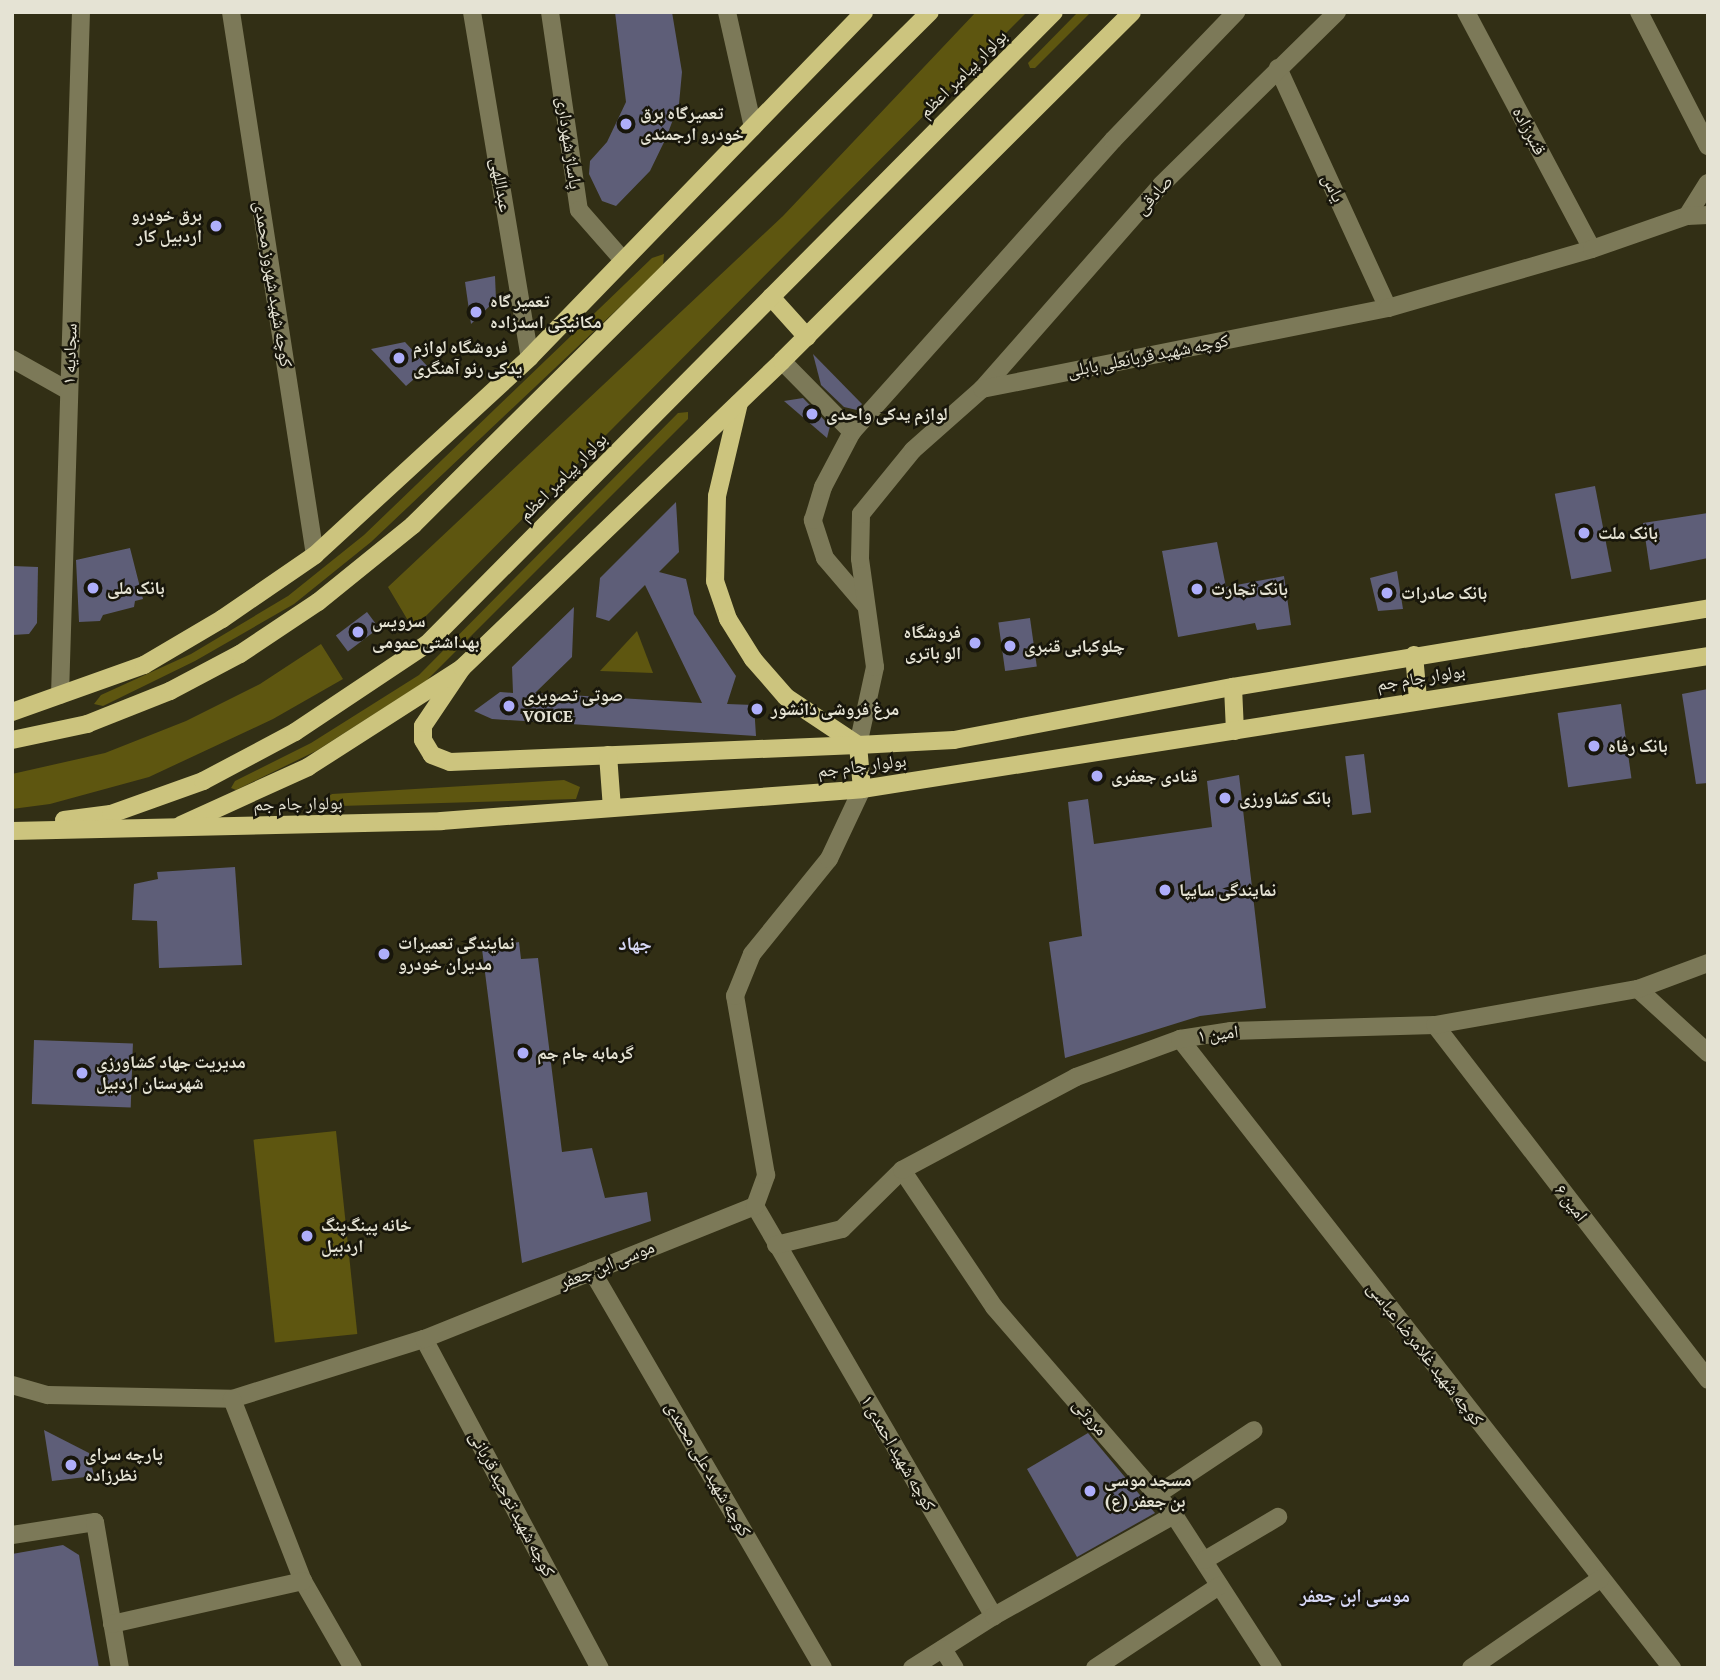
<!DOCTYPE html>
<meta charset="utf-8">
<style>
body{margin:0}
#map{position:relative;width:1720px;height:1680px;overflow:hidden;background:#322f15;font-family:"Crimson Pro","Noto Naskh Arabic",serif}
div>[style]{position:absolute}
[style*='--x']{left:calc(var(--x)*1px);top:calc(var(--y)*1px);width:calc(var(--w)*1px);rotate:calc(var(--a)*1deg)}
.green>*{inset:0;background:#5e5610;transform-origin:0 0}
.building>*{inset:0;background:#5e5e78;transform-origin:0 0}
.minor>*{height:18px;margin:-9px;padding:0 9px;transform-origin:9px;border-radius:9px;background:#7c7958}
.major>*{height:18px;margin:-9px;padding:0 9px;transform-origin:9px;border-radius:9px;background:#ccc47e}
.dots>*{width:19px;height:19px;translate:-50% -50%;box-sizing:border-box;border:4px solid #18160b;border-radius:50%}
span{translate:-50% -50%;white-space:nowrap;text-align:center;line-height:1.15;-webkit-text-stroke:5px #18160b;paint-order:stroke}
.street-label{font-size:18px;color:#e5e3d4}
.poi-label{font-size:18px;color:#e5e3d4;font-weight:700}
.left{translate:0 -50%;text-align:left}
.right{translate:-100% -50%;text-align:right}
.neighbourhood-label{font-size:19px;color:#d6d7f4;font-weight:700}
.frame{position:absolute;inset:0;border:14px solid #e5e3d4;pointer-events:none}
</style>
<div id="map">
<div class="green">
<div style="clip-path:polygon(976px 12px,1027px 12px,413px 629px,388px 587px,783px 216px)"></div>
<div style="clip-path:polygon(1078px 12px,1091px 12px,1035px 68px,1030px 68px,1028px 63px)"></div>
<div style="clip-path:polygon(664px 254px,663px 266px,609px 317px,371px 542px,294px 604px,195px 661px,103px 706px,94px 704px,101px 695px,191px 654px,288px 596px,364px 535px,652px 258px)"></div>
<div style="clip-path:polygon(688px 412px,688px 419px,426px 681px,316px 751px,236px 790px,231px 788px,235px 781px,311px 743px,419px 675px,678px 413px)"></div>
<div style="clip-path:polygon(637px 631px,653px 673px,600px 671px)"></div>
<div style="clip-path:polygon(321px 644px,343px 679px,273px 719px,149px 777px,50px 804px,12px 809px,12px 774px,105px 753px,186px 721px,260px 684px)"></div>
<div style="clip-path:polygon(564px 780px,580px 787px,576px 799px,340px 806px,320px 802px,332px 794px)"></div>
<div style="left:336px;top:1131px;width:204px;height:83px;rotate:84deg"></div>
</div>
<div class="building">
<div style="clip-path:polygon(615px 12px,672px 12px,682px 72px,679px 104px,666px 138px,650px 171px,616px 206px,602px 201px,589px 174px,590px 161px,607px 142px,626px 102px)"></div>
<div style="clip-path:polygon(495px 276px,496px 300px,471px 324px,465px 282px)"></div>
<div style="clip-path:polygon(405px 342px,428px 367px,406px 386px,371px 349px)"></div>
<div style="clip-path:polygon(813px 354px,862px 404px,857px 410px,844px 407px,821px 385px)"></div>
<div style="clip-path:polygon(803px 398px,830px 426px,827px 438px,784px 401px)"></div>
<div style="left:1595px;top:486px;width:87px;height:41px;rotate:79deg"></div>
<div style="clip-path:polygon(676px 502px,679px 552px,659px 572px,686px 579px,694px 614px,736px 676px,727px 704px,754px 705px,756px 736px,492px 719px,474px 711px,500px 692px,513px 693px,512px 667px,574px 607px,572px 657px,535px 693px,702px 703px,645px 585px,609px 621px,596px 617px,600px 578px)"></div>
<div style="clip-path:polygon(1708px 513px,1708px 558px,1650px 570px,1643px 523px)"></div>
<div style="clip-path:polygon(1217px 542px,1226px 587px,1284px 576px,1291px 625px,1257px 630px,1255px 623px,1178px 637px,1162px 551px)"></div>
<div style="clip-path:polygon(130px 548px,143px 599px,135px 601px,134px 607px,103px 615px,100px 621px,79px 622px,76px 560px)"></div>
<div style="clip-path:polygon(12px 566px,38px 567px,37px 623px,29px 634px,12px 635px)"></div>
<div style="clip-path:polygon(1397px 571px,1403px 609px,1378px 611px,1370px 578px)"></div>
<div style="left:367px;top:612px;width:20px;height:39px;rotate:53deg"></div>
<div style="left:1030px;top:618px;width:49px;height:32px;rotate:82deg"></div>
<div style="clip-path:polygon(1708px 689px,1708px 783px,1696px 784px,1682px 694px)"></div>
<div style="left:1621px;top:704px;width:75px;height:64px;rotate:82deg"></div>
<div style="left:1364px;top:754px;width:59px;height:19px;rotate:83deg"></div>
<div style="clip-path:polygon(1239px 775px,1266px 1008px,1200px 1016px,1065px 1058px,1049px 942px,1082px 936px,1068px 802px,1088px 799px,1094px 844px,1212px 827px,1207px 781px)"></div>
<div style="clip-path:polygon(235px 867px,242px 965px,159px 968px,157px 921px,132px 920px,134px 884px,158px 879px,157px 872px)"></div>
<div style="clip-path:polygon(519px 942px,521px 959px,538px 958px,562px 1152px,592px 1148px,605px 1198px,647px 1192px,651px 1221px,522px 1263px,482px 949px)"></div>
<div style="left:34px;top:1040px;width:99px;height:64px;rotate:2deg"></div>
<div style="clip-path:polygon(44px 1430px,89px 1453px,94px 1476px,52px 1481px)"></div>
<div style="clip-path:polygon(1088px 1433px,1155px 1513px,1077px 1557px,1027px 1469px)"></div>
<div style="clip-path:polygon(63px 1545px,79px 1555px,99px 1668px,12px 1668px,12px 1554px)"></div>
</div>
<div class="minor">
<div style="--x:231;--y:12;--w:549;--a:81.21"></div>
<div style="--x:472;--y:12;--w:350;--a:80.5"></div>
<div style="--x:550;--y:12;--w:200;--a:81.7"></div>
<div style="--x:579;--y:210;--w:65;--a:48.7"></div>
<div style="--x:727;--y:12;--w:118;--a:77.3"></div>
<div style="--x:1466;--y:12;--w:268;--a:62"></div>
<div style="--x:1639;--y:12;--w:151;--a:62.8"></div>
<div style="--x:1278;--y:68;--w:264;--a:65.4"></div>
<div style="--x:1687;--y:216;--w:39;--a:-58"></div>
<div style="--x:12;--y:359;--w:65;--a:29.3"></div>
<div style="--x:782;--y:361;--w:100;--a:45.4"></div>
<div style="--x:982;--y:389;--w:271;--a:-48.7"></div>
<div style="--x:1161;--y:185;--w:247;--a:-44.5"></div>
<div style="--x:866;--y:606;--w:63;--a:-130.5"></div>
<div style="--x:825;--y:558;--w:40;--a:-108"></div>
<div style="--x:813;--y:520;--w:34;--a:-73"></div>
<div style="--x:823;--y:487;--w:62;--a:-62.2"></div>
<div style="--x:852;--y:432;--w:392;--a:-48.2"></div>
<div style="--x:1113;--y:140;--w:178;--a:-46.1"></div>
<div style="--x:60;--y:695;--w:683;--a:-88.24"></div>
<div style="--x:858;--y:745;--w:80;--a:-77.7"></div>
<div style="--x:875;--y:667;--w:109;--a:-97.9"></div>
<div style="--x:860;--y:559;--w:45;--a:-88.7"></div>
<div style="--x:861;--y:514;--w:82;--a:-50.9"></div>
<div style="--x:913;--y:450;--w:92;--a:-41.5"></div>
<div style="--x:982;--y:389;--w:414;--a:-11.3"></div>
<div style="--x:1388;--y:308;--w:212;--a:-16.1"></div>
<div style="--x:1592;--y:249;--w:101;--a:-19.2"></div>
<div style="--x:1687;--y:216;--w:21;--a:-3"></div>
<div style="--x:1638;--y:989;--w:95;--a:42.4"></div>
<div style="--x:1435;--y:1025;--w:448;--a:52.4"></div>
<div style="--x:1180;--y:1039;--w:799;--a:51.97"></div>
<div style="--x:902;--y:1170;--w:165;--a:56.1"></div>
<div style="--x:994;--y:1307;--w:275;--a:49.1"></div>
<div style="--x:1174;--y:1515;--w:182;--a:57.1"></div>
<div style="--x:755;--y:1206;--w:475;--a:59.8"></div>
<div style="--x:994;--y:1616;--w:97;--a:147.6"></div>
<div style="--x:776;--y:1245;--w:68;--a:-13.6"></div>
<div style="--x:842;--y:1229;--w:84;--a:-44.5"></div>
<div style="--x:902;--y:1170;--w:197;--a:-28.1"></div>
<div style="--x:1076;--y:1077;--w:111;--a:-20.1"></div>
<div style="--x:1180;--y:1039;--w:52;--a:-8.9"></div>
<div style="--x:1231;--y:1031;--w:204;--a:-1.7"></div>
<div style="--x:1435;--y:1025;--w:206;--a:-10.1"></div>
<div style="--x:1638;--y:989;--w:75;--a:-20.4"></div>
<div style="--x:592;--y:1271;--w:459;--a:59.8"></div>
<div style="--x:424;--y:1339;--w:373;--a:61.9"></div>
<div style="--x:12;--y:1385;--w:37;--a:16"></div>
<div style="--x:48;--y:1395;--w:184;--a:1.2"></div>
<div style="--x:232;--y:1399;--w:201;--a:-17.4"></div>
<div style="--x:424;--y:1339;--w:357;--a:-21.9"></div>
<div style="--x:755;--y:1206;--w:33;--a:-70"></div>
<div style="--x:766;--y:1175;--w:182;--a:-99.8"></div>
<div style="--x:735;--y:996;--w:45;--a:-68"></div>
<div style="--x:752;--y:954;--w:122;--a:-51"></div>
<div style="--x:829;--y:859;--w:77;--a:-64.8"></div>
<div style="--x:232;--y:1399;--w:195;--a:68.7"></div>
<div style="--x:303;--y:1581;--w:100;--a:60.1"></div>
<div style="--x:1158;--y:1494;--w:115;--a:-33.7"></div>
<div style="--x:12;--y:1535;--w:84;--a:-8.9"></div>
<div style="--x:95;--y:1522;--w:148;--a:80.3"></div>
<div style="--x:1205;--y:1560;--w:85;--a:-30.5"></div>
<div style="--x:994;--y:1616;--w:206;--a:-29.3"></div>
<div style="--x:112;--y:1624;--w:196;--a:-12.7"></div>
<div style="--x:943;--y:1649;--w:22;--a:58"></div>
<div style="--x:1095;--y:1668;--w:149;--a:-33.5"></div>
<div style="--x:1471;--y:1668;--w:157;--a:-34.6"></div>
</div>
<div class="major">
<div style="--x:771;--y:297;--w:54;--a:48"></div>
<div style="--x:739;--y:403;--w:96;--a:103.3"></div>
<div style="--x:717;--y:496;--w:85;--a:91.3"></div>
<div style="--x:715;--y:581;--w:40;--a:71.1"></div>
<div style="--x:728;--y:619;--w:47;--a:58"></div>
<div style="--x:753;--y:659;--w:50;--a:49"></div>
<div style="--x:786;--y:697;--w:87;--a:33.7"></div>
<div style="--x:858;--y:745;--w:44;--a:84.8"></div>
<div style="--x:1414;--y:655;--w:44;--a:84.8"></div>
<div style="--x:462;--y:668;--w:70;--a:123.9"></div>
<div style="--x:423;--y:726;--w:14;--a:90"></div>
<div style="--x:423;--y:740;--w:17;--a:59"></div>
<div style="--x:432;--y:755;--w:19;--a:21"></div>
<div style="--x:450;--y:762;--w:408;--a:-2.4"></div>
<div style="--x:858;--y:745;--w:96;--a:-3"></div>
<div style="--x:954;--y:740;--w:284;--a:-10.8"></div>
<div style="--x:1233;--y:687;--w:482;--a:-9.4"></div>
<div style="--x:1233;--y:687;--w:44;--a:87.4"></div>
<div style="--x:12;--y:712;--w:140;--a:-19.6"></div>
<div style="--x:144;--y:665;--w:91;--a:-30.5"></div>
<div style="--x:222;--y:619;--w:113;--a:-34.5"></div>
<div style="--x:315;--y:555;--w:292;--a:-42.6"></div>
<div style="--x:530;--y:357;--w:480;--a:-45.9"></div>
<div style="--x:12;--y:740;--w:77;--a:-12"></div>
<div style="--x:87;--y:724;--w:89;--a:-21.7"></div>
<div style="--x:170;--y:691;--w:79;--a:-27.9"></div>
<div style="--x:240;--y:654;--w:94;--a:-33.7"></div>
<div style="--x:318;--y:602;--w:122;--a:-39"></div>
<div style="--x:413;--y:525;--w:728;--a:-44.78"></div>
<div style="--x:608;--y:755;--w:53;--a:85.7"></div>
<div style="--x:64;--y:820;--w:47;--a:-7.3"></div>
<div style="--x:111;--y:814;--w:98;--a:-19.7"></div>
<div style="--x:203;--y:781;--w:104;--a:-28"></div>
<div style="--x:295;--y:732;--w:159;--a:-33.7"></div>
<div style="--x:427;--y:644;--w:890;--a:-45.23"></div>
<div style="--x:181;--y:825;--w:140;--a:-24.5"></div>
<div style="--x:308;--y:767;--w:183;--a:-32.7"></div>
<div style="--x:462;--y:668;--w:443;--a:-43.8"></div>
<div style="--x:782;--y:361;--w:494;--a:-44.9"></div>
<div style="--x:12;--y:831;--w:429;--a:-1.3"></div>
<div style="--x:441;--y:821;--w:422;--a:-4.3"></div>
<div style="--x:862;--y:789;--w:856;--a:-8.93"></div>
</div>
<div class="dots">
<div style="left:626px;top:124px;background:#aeaefa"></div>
<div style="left:216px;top:226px;background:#aeaefa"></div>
<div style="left:476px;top:312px;background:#aeaefa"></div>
<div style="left:399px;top:358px;background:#aeaefa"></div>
<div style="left:812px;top:414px;background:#aeaefa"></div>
<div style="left:1584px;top:533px;background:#aeaefa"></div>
<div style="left:93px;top:588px;background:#aeaefa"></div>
<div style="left:1197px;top:589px;background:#aeaefa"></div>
<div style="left:1387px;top:593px;background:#aeaefa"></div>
<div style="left:358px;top:632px;background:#aeaefa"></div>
<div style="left:975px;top:643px;background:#aeaefa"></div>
<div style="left:1010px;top:646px;background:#aeaefa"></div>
<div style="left:509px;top:706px;background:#aeaefa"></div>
<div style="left:757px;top:709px;background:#aeaefa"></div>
<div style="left:1594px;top:746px;background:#aeaefa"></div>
<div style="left:1097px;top:776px;background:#aeaefa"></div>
<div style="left:1225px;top:798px;background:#aeaefa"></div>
<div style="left:1165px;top:890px;background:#aeaefa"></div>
<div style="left:384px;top:954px;background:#aeaefa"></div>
<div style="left:523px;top:1053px;background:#aeaefa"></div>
<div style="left:82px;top:1073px;background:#aeaefa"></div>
<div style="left:307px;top:1236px;background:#aeaefa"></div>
<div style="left:71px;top:1465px;background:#aeaefa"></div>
<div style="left:1090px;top:1491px;background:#aeaefa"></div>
</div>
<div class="street-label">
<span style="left:963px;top:74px;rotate:-45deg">بولوار پیامبر اعظم</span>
<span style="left:1529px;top:131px;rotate:62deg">قنبرزاده</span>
<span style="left:569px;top:143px;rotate:82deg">پاساژ شهرداری</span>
<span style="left:501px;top:185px;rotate:80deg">عبداللهی</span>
<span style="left:1333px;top:188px;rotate:65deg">یاس</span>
<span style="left:1154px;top:195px;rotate:-48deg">صادقی</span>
<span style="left:273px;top:284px;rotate:81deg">کوچه شهید شهروز محمدی</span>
<span style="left:70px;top:354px;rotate:-88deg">سجادیه ۱</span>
<span style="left:1148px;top:356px;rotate:-11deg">کوچه شهید قربانعلی بابلی</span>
<span style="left:563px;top:477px;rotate:-45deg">بولوار پیامبر اعظم</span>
<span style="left:1421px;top:678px;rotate:-9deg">بولوار جام جم</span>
<span style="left:862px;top:766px;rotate:-7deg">بولوار جام جم</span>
<span style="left:298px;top:804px;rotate:-1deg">بولوار جام جم</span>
<span style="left:1218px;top:1034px;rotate:-7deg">امین ۱</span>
<span style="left:1571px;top:1203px;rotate:52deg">امین ۶</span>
<span style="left:607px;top:1265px;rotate:-22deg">موسی ابن جعفر</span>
<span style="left:1425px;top:1354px;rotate:52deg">کوچه شهید غلامرضا عباسی</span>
<span style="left:1090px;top:1417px;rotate:49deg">مروتی</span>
<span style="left:898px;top:1453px;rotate:60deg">کوچه شهید احمدی ۱</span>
<span style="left:708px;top:1469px;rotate:60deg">کوچه شهید علی محمدی</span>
<span style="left:512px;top:1504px;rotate:62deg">کوچه شهید توحید قربانی</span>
</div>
<div class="poi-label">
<span class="left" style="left:640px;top:124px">تعمیرگاه برق<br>خودرو ارجمندی</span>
<span class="right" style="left:202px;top:226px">برق خودرو<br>اردبیل کار</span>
<span class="left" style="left:490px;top:312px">تعمیر گاه<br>مکانیکی اسدزاده</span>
<span class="left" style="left:413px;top:358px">فروشگاه لوازم<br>یدکی رنو آهنگری</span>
<span class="left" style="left:826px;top:414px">لوازم یدکی واحدی</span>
<span class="left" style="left:1598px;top:533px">بانک ملت</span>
<span class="left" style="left:107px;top:588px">بانک ملی</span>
<span class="left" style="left:1211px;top:589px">بانک تجارت</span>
<span class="left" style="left:1401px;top:593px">بانک صادرات</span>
<span class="left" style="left:372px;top:632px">سرویس<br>بهداشتی عمومی</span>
<span class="right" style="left:961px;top:643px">فروشگاه<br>الو باتری</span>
<span class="left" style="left:1024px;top:646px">چلوکبابی قنبری</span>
<span class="left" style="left:523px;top:706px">صوتی تصویری<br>VOICE</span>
<span class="left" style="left:771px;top:709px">مرغ فروشی دانشور</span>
<span class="left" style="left:1608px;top:746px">بانک رفاه</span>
<span class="left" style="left:1111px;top:776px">قنادی جعفری</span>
<span class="left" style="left:1239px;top:798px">بانک کشاورزی</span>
<span class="left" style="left:1179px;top:890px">نمایندگی سایپا</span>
<span class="left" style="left:398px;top:954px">نمایندگی تعمیرات<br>مدیران خودرو</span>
<span class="left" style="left:537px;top:1053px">گرمابه جام جم</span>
<span class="left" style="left:96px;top:1073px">مدیریت جهاد کشاورزی<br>شهرستان اردبیل</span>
<span class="left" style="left:321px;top:1236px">خانه پینگ‌پنگ<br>اردبیل</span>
<span class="left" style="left:85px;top:1465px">پارچه‌ سرای<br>نظرزاده</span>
<span class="left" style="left:1104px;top:1491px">مسجد موسی<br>بن جعفر (ع)</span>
</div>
<div class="neighbourhood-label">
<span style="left:635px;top:944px">جهاد</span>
<span style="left:1355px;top:1596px">موسی ابن جعفر</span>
</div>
<div class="frame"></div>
</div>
